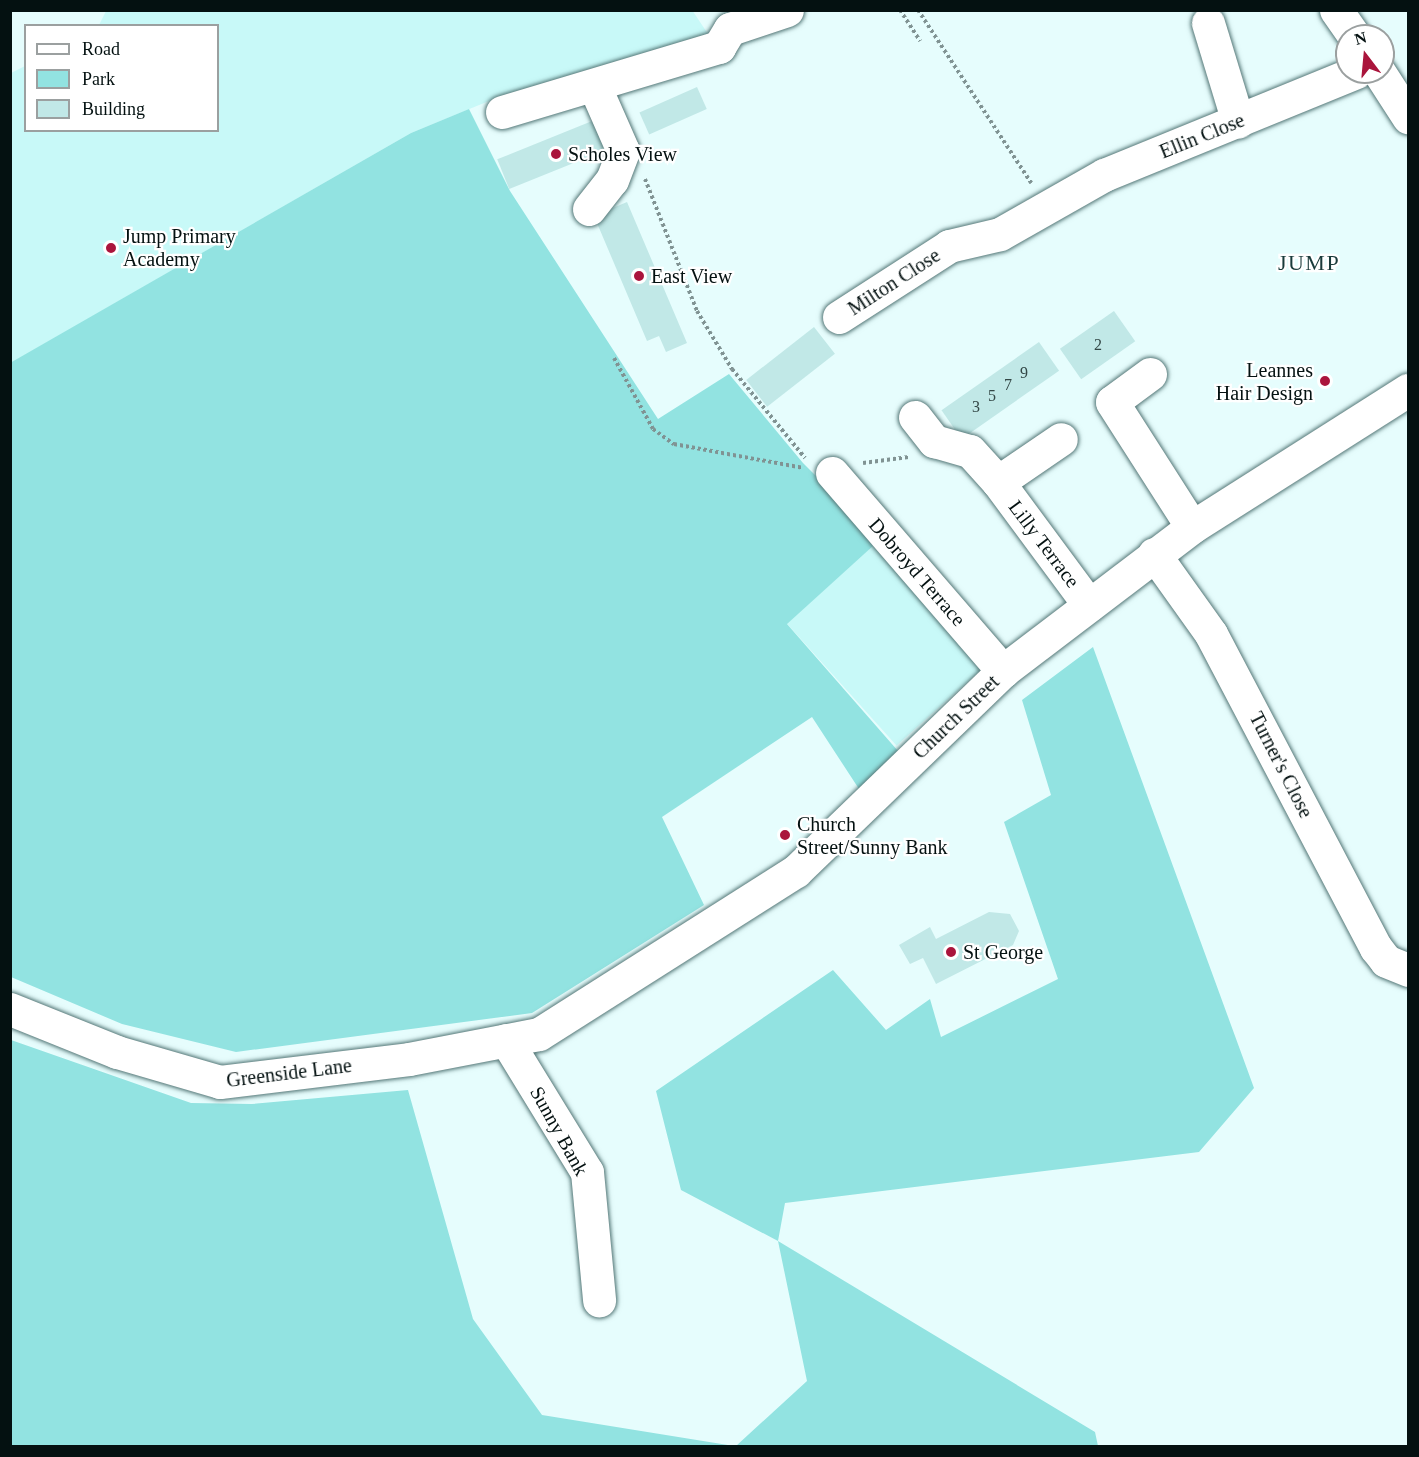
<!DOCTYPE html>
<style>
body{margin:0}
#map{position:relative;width:1419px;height:1457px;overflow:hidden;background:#e6fdfd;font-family:Georgia,serif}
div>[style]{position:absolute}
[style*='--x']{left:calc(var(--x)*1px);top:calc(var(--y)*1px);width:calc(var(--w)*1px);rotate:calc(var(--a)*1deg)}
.built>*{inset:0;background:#c8f9f8;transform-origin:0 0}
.green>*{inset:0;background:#92e3e1}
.building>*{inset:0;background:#c1e8e7;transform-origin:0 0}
.path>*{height:4px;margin-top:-2px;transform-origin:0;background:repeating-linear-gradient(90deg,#809393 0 3px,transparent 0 6px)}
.roads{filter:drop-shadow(0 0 2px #547777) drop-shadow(0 0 2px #547777)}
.minor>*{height:33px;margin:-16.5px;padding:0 16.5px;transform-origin:16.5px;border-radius:16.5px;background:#fff}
.dots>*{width:16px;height:16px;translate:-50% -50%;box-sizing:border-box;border:3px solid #fff;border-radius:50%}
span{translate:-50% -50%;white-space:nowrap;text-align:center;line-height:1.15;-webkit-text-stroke:4.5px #fff;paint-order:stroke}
.number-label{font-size:16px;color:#334746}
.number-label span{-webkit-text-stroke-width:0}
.street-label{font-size:20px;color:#041111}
.poi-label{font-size:20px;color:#041111}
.left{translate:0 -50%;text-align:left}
.right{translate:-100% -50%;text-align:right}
.quarter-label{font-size:22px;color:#193b3b;letter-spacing:1.5px}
.frame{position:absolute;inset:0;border:12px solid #041111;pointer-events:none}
.legend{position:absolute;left:24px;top:24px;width:195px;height:108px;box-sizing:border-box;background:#fff;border:2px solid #9ba0a0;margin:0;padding:8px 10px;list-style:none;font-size:18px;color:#041111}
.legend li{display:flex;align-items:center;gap:12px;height:30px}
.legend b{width:30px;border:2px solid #9ba0a0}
.north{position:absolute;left:1335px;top:24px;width:60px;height:60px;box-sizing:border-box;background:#fff;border:2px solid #9ba0a0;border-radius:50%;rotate:344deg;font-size:16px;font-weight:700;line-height:24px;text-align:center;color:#041111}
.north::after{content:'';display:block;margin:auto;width:21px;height:27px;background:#aa153c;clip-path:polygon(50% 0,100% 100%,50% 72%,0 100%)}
</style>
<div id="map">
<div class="built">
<div style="clip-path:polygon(692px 10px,710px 37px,501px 96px,411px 133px,11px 363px,11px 73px,25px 66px,26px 130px,218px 130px,218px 26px,99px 25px,106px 11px)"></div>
<div style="left:873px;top:546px;width:164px;height:116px;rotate:48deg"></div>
</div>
<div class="green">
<div style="clip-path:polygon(469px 109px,510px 191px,658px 419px,729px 374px,803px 463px,837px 497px,873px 546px,787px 624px,898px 751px,859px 789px,812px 717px,662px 817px,704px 905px,532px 1013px,236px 1052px,122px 1024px,11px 977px,10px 363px,411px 133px)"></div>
<div style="clip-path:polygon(1093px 647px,1254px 1088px,1199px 1152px,785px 1203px,778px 1241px,1095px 1432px,1098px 1446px,736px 1446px,807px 1381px,778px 1241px,681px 1190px,656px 1091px,833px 970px,886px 1030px,930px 999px,941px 1037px,1058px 979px,1004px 822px,1051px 795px,1022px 700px)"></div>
<div style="clip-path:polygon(11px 1040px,191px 1103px,252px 1104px,408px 1090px,473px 1319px,542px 1415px,734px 1446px,11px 1446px)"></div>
</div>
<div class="building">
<div style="left:697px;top:87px;width:24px;height:63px;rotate:66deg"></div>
<div style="left:602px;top:117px;width:32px;height:113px;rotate:68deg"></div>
<div style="clip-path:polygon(627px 202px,687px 343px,666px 352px,659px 336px,647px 341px,594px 216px)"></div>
<div style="left:1114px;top:311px;width:37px;height:66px;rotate:55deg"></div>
<div style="left:814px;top:327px;width:34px;height:86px;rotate:52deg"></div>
<div style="left:1039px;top:342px;width:35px;height:119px;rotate:55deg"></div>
<div style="clip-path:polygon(989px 912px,1010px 914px,1019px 931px,1013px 945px,936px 984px,923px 958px,910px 964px,899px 945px,930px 927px,936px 939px)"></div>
</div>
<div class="path">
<div style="--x:900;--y:10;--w:37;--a:57"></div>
<div style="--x:918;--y:10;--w:207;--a:56.8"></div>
<div style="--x:645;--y:179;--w:142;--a:68.5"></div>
<div style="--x:697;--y:311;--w:68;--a:58.9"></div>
<div style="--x:732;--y:369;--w:115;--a:50.6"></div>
<div style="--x:614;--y:358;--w:81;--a:61.2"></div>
<div style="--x:653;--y:429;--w:26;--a:36"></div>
<div style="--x:674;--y:444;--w:132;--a:10.5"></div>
<div style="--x:863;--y:463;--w:46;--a:-7.4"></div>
</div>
<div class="roads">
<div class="minor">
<div style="--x:1336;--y:10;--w:32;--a:55"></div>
<div style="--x:1208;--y:23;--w:103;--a:73.1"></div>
<div style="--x:1379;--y:72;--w:54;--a:57.2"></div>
<div style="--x:502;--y:112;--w:227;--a:-16.7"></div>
<div style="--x:719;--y:47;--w:21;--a:-59"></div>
<div style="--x:730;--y:29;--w:60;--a:-18.4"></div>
<div style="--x:589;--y:209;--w:37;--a:-52"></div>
<div style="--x:612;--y:180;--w:31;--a:-69"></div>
<div style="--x:623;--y:151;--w:72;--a:-113.7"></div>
<div style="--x:839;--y:317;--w:131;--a:-32.8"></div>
<div style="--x:949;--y:246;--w:52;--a:-13.2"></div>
<div style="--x:1000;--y:234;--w:120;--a:-29.6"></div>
<div style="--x:1104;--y:175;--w:272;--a:-22.2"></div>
<div style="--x:1150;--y:374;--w:47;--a:143.6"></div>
<div style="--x:1112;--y:402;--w:148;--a:57.4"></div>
<div style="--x:915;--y:417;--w:31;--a:52"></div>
<div style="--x:934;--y:441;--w:37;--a:16"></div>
<div style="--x:970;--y:451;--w:42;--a:47.9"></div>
<div style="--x:998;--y:482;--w:153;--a:53.5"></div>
<div style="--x:832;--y:473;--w:262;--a:49.2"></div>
<div style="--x:998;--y:482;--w:76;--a:-34.3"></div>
<div style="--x:1154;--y:554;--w:98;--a:54.5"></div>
<div style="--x:1211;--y:634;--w:355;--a:62.3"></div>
<div style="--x:1376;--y:948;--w:16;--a:52"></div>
<div style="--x:1386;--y:961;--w:24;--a:22"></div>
<div style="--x:10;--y:1009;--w:115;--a:21.9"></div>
<div style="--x:117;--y:1052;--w:107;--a:16.2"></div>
<div style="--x:220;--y:1082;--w:190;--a:-6.9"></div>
<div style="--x:409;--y:1059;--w:132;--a:-10.9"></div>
<div style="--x:539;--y:1034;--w:304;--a:-32.4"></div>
<div style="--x:796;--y:871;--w:288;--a:-44"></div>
<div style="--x:1003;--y:671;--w:238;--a:-37.3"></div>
<div style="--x:1192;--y:527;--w:256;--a:-32.4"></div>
<div style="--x:506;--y:1040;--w:155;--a:58.5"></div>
<div style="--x:587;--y:1172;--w:129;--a:84.6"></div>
</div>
</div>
<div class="dots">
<div style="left:556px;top:154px;background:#aa153c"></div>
<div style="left:111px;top:248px;background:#aa153c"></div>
<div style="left:639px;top:276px;background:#aa153c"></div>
<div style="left:1325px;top:381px;background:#aa153c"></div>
<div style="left:785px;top:835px;background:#aa153c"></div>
<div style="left:951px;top:952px;background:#aa153c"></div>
</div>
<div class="number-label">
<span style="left:1098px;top:345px">2</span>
<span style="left:1024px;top:373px">9</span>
<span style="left:1008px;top:385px">7</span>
<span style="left:992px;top:396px">5</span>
<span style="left:976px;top:407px">3</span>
</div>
<div class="street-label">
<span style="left:1202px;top:136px;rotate:-22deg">Ellin Close</span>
<span style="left:894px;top:282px;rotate:-33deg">Milton Close</span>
<span style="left:1044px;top:544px;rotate:53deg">Lilly Terrace</span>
<span style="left:917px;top:572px;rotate:49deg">Dobroyd Terrace</span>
<span style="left:956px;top:717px;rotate:-44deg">Church Street</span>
<span style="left:1281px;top:765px;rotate:63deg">Turner's Close</span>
<span style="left:289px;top:1073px;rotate:-7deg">Greenside Lane</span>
<span style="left:559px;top:1131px;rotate:61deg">Sunny Bank</span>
</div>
<div class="poi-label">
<span class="left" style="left:568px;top:154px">Scholes View</span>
<span class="left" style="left:123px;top:248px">Jump Primary<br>Academy</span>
<span class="left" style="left:651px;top:276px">East View</span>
<span class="right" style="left:1313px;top:382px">Leannes<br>Hair Design</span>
<span class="left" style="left:797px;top:836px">Church<br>Street/Sunny Bank</span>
<span class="left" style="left:963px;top:952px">St George</span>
</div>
<div class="quarter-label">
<span style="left:1309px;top:263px">JUMP</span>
</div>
<div class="frame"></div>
<ul class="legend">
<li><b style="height:8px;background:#fff"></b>Road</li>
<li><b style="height:16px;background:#92e3e1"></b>Park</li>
<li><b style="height:16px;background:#c1e8e7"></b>Building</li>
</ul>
<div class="north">N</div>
</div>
